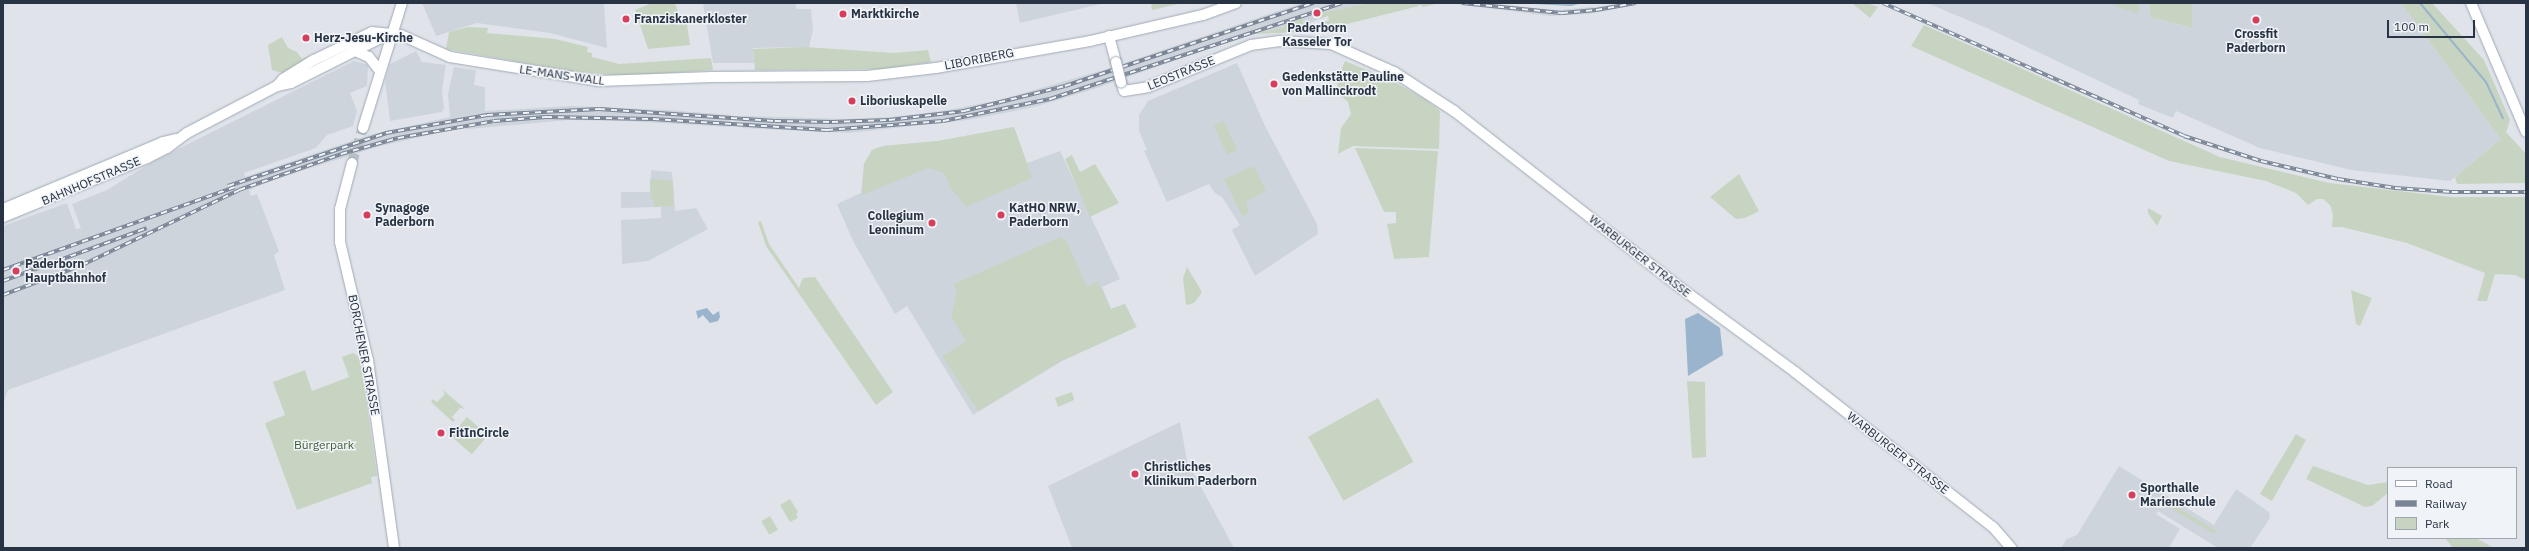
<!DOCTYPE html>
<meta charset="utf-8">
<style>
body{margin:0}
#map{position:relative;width:2529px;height:551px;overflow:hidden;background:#e0e4ea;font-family:"IBM Plex Sans",sans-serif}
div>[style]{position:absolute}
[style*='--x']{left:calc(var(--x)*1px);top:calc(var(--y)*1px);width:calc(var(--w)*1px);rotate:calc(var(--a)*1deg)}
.built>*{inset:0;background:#ced4dc}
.green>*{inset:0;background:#c7d4c1;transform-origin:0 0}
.water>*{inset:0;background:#99b4cc}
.stream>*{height:2px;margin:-1px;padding:0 1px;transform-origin:1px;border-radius:1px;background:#99b4cc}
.major-tunnel>*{height:10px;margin-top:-5px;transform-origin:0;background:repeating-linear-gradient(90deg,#bbc1c9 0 10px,transparent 0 15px)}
.roads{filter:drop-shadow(0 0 1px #9fa9b6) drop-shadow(0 0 1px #9fa9b6)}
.major>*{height:10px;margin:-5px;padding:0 5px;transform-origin:5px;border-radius:5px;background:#fff}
.rail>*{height:3.5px;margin-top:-1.75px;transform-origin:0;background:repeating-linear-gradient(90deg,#f0f3f7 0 6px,#798495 0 12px);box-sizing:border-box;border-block:1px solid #798495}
.bridges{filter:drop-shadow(0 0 1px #9fa9b6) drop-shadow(0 0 1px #9fa9b6)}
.major-bridge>*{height:10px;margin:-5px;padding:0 5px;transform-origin:5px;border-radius:5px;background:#fff}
.dots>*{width:11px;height:11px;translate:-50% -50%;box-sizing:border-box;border:2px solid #f0f3f7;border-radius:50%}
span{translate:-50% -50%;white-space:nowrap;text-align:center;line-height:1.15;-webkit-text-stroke:3px #f0f3f7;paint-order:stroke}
.poi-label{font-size:12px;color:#283343;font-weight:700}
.left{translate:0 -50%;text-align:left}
.right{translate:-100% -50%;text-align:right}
.street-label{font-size:12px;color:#283343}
.park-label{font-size:12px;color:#3e5f34}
.frame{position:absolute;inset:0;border:4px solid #283343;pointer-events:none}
.legend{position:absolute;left:2387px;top:467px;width:130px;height:72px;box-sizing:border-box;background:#f0f3f7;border:1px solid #a0a6af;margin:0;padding:5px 7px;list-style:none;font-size:12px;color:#283343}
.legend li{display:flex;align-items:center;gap:8px;height:20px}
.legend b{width:20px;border:1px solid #a0a6af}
.scale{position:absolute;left:2387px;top:20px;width:88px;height:18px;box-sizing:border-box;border:2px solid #283343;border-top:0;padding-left:5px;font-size:12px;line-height:14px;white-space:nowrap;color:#283343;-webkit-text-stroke:3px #f0f3f7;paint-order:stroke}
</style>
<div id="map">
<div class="built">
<div style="clip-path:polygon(422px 3px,604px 3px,607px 48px,550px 33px,477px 23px,436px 36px)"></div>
<div style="clip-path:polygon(703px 3px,795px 3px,797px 9px,811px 9px,813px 30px,809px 47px,753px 48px,754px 63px,713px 63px)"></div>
<div style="clip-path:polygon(1016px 3px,1105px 3px,1020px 23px)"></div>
<div style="clip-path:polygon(1302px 3px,1370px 3px,1324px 12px,1319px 15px,1320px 19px,1305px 25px,1303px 18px,1285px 27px,1253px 33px,1094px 89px,1034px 107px,968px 120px,848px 133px,742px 128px,743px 116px,845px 119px,891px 117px,942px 111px,1000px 100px,1103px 70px)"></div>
<div style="clip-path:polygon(1448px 3px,1487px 3px,1556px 10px,1644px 3px,1589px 14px,1550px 16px)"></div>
<div style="clip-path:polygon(1927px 3px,2150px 3px,2150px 17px,2191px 28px,2192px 3px,2401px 3px,2501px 139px,2450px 181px,2351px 170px,2260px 148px,2176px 111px,2173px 118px,2138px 104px,2139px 100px,1989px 29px)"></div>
<div style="clip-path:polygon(416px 51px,422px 62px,446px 65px,442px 90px,444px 108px,442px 112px,390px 121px,385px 81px,390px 64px)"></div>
<div style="clip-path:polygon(354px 61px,368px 65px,367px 86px,350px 93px,357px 111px,353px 126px,327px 135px,316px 148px,244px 173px,245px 177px,369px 135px,450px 117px,448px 94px,454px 67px,476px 70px,474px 85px,485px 87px,485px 111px,570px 106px,668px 110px,731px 115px,730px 127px,625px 121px,569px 120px,468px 129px,463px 127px,377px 147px,279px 178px,249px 190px,251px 196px,257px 194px,279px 251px,274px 255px,285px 290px,8px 390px,3px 405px,3px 226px,67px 203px,76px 229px,81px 228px,72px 204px,107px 190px,152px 162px)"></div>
<div style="clip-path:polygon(1237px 63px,1265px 126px,1317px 224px,1318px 234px,1255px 276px,1232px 230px,1240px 225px,1222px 197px,1215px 193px,1209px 184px,1167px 202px,1144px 151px,1147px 150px,1139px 131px,1139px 115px,1148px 101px)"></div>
<div style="clip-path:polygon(1014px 127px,1027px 163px,1060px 151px,1120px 279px,1102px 287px,1111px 309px,1125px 304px,1137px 327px,1062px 361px,973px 415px,907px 306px,895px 314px,853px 241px,837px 204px,861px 193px,864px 164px,872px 150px,883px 146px,938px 141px)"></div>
<div style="clip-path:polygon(651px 170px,672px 172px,675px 211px,696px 208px,708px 229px,648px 261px,622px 264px,621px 220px,661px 218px,661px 207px,621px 208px,621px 192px,650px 192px)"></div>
<div style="clip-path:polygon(1180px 422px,1187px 461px,1234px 548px,1072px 548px,1048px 486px)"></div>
<div style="clip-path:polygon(2119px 466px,2214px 525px,2236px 489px,2269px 512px,2270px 518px,2250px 548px,2218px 548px,2158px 511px,2156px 514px,2180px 529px,2169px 548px,2061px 548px,2067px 539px,2077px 535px)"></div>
</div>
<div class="green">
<div style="clip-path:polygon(652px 3px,675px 3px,681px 21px,687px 24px,690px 45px,648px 49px,635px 10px)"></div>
<div style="clip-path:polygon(1151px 3px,1182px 3px,1152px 10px)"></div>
<div style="clip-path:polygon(1370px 3px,1440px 3px,1423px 7px,1419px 4px,1419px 6px,1343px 25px,1326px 29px,1326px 26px,1318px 28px,1318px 31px,1313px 33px,1310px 31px,1309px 27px,1329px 20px,1328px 16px,1320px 19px,1319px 15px,1324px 12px)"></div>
<div style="clip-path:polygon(1852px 3px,1867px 3px,1878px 7px,1870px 18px)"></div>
<div style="clip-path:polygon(2114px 3px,2139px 3px,2139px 14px,2115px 6px)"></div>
<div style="clip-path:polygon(2150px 3px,2192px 3px,2192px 28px,2150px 17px)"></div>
<div style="clip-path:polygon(2401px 3px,2432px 3px,2484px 60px,2510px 120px,2506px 132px,2526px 154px,2526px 183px,2457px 184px,2455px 177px,2501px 139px)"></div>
<div style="clip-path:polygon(1303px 18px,1305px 32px,1252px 34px,1285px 27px,1285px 24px)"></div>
<div style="clip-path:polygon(1924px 25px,2220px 157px,2329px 183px,2451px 197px,2526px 197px,2526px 280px,2515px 275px,2495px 274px,2487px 301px,2477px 301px,2485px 273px,2407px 243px,2342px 227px,2332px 227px,2333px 214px,2330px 205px,2323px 199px,2317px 199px,2308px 205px,2296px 193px,2266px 181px,2169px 161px,1911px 46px)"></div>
<div style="clip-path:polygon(468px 27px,488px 28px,487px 33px,555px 39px,588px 47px,587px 52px,592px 53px,592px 57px,619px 64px,711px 58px,713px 70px,631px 76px,576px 72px,446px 49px,449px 32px)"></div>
<div style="clip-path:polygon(282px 37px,288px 48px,297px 52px,302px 59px,321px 51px,283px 73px,272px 70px,268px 45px)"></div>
<div style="clip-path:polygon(805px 47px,894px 53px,928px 50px,931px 62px,885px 69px,755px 70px,753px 49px)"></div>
<div style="clip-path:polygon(1345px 61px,1391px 80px,1426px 100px,1440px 111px,1439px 149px,1353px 146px,1338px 154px,1341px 128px,1351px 114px,1348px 102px,1339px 94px,1337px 87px,1338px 78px)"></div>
<div style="left:1224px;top:121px;width:32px;height:11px;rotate:66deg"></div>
<div style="clip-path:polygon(1014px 127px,1032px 178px,966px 207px,950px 187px,944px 173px,928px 168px,862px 195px,864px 164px,872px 150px,883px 146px,938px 141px)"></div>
<div style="clip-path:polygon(1355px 148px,1438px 151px,1429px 257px,1394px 259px,1387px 224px,1396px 223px,1396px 212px,1384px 212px)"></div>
<div style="clip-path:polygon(1072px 155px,1080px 172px,1095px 164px,1119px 203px,1090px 217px,1065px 159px)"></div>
<div style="clip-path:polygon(1254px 166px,1266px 191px,1246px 202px,1249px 213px,1242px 216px,1224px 179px)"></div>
<div style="clip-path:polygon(1739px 174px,1759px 211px,1745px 218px,1736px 219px,1710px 197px)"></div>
<div style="clip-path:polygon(650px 179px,673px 181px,674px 206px,654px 207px,654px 200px,651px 200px)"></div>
<div style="clip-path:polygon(2148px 208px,2162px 216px,2157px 226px,2148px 213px)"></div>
<div style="clip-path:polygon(761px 221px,769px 244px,799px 288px,803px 278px,815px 277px,893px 392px,876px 405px,766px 246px,758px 222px)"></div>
<div style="clip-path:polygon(1060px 237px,1066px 240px,1087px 287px,1098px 281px,1111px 309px,1125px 304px,1136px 327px,1061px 361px,978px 411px,942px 356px,966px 342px,951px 316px,957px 292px,954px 284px)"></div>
<div style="clip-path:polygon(1187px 267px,1202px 292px,1194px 303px,1186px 305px,1183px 278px)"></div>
<div style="clip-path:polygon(2351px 290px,2372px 298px,2360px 326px,2356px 324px)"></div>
<div style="clip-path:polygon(353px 353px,360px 357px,377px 476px,371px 477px,372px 483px,297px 510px,265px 423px,285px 415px,273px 382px,305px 370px,312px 391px,349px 377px,342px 357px)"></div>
<div style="clip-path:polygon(1687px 381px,1705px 382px,1706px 457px,1692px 458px)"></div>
<div style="clip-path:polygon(442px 389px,465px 409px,460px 408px,452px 417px,455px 420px,453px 422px,431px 402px,433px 399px,437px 402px,445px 394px)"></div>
<div style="clip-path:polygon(1072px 392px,1074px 400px,1058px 407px,1055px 398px)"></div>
<div style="left:1378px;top:398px;width:73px;height:80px;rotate:61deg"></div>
<div style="left:467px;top:417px;width:28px;height:25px;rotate:41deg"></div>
<div style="clip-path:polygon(2296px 434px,2306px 440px,2272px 501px,2260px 494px)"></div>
<div style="clip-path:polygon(2313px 466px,2368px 485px,2388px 482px,2388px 493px,2372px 506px,2365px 507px,2306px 479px)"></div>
<div style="clip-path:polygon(790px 499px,798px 512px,796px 514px,798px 518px,790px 522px,780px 505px)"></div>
<div style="left:2170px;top:503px;width:54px;height:4px;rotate:31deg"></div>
<div style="left:770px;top:516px;width:16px;height:10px;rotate:60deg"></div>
<div style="clip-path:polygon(2445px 538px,2476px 538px,2494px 548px,2453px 548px)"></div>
</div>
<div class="water">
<div style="clip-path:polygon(1517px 3px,1583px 3px,1571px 6px)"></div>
<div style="clip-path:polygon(707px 308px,713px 315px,719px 311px,720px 317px,718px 321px,710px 323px,703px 315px,698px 319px,696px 311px)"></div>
<div style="clip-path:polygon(1698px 313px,1720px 328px,1723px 355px,1688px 376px,1685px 319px)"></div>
</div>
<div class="stream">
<div style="--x:2420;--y:3;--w:103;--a:50.1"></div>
<div style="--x:2486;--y:82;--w:40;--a:65"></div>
</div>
<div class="major-tunnel">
<div style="--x:352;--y:163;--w:37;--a:-73"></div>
</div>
<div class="roads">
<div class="major">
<div style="--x:2471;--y:3;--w:140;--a:66.9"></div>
<div style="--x:1109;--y:36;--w:27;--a:75"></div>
<div style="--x:353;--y:50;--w:17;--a:24"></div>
<div style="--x:369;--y:57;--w:16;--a:52"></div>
<div style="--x:1121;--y:82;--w:9;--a:72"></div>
<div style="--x:1124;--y:91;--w:24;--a:-9"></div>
<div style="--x:1148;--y:87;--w:111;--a:-22.2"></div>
<div style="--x:1251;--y:45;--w:29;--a:-8"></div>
<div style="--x:1280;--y:41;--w:51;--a:3.4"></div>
<div style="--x:1331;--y:44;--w:69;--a:24"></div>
<div style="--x:1394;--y:72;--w:72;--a:33"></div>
<div style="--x:1454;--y:111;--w:289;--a:38"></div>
<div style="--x:1682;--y:289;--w:140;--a:36.3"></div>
<div style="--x:1795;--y:372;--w:251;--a:38.1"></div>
<div style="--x:1993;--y:527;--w:28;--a:49"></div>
<div style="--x:277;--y:86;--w:14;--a:-12"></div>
<div style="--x:291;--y:83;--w:112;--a:-26.6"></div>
<div style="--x:363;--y:128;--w:131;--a:-72.7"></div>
<div style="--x:352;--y:163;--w:48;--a:104.6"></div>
<div style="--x:340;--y:209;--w:33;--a:90"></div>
<div style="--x:340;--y:242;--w:121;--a:76.7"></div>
<div style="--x:368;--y:360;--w:190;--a:82.1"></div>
<div style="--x:3;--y:209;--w:173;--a:-22.7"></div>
<div style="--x:163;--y:142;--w:13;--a:-13"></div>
<div style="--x:3;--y:217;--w:156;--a:-22.3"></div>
<div style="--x:147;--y:158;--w:22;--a:-27"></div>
<div style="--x:167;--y:148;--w:25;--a:-37"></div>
<div style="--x:187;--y:133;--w:102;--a:-27.6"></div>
<div style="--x:277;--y:86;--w:9;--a:-49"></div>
<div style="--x:283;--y:79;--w:36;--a:-32"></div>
<div style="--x:314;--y:60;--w:64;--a:-25.8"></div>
<div style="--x:372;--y:32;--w:29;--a:6"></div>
<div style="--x:401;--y:35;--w:54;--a:24.2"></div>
<div style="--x:450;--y:57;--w:151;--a:9.2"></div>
<div style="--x:599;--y:81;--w:113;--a:-2"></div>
<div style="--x:712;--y:77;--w:155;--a:-0.4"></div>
<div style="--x:867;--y:76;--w:69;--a:-6.6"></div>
<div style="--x:936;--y:68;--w:156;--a:-9.9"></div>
<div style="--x:1090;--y:41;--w:116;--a:-13"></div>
<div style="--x:1203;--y:15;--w:35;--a:-20"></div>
</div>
</div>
<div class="rail">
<div style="--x:1462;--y:3;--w:100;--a:5.7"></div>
<div style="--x:1562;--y:13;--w:34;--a:-5"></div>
<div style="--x:1596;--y:10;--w:40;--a:-10"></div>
<div style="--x:1883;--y:3;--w:329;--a:23.8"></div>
<div style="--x:2184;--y:136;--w:81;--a:18"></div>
<div style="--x:2261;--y:161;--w:79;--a:13.2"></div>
<div style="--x:2338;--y:179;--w:58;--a:9"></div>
<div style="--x:2395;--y:188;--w:57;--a:4"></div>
<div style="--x:2452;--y:192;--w:74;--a:0"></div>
<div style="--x:228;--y:186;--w:167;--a:-18.5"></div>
<div style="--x:386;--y:133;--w:103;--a:-10.1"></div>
<div style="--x:487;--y:115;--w:112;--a:-3.1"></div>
<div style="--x:599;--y:109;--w:176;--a:3.9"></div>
<div style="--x:775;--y:121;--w:57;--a:1"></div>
<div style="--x:832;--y:122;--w:57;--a:-2"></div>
<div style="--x:889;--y:120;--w:76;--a:-6.8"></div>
<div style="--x:964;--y:111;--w:104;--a:-13.9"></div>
<div style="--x:1065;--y:86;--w:262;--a:-18.5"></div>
<div style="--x:3;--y:270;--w:246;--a:-19.7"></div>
<div style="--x:3;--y:281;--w:153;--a:-20.2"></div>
<div style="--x:3;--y:295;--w:85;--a:-20.8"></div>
<div style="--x:82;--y:265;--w:174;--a:-25.5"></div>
<div style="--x:239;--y:190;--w:108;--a:-19.4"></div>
<div style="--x:341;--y:154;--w:59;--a:-15.7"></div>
<div style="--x:398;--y:138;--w:97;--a:-10"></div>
<div style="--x:494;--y:121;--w:52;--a:-4.4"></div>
<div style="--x:546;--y:117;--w:107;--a:1.1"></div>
<div style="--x:653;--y:119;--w:174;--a:3.6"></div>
<div style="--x:827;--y:130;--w:116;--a:-4.4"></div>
<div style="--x:943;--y:121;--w:109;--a:-11.6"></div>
<div style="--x:1050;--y:99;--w:307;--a:-18.2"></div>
</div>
<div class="bridges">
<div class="major-bridge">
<div style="--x:1116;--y:62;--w:21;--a:76"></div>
</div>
</div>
<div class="dots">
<div style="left:1317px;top:13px;background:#d63e5b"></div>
<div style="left:843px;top:14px;background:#d63e5b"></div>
<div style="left:626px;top:19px;background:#d63e5b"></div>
<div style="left:2256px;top:20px;background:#d63e5b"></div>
<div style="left:306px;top:38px;background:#d63e5b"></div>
<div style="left:1274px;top:84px;background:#d63e5b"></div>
<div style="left:852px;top:101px;background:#d63e5b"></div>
<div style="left:367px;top:215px;background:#d63e5b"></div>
<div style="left:1001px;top:215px;background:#d63e5b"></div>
<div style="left:932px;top:223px;background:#d63e5b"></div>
<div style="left:16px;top:271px;background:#d63e5b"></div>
<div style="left:441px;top:433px;background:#d63e5b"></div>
<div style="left:1135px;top:474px;background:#d63e5b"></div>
<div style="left:2132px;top:495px;background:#d63e5b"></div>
</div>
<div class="poi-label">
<span class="left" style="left:851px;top:14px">Marktkirche</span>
<span class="left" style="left:634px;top:19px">Franziskanerkloster</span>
<span style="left:1317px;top:35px">Paderborn<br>Kasseler Tor</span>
<span style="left:2256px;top:41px">Crossfit<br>Paderborn</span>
<span class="left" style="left:314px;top:38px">Herz-Jesu-Kirche</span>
<span class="left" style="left:1282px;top:84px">Gedenkstätte Pauline<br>von Mallinckrodt</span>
<span class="left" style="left:860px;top:101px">Liboriuskapelle</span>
<span class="left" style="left:375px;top:215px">Synagoge<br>Paderborn</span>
<span class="left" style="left:1009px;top:215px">KatHO NRW,<br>Paderborn</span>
<span class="right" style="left:924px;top:223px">Collegium<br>Leoninum</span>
<span class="left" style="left:25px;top:271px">Paderborn<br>Hauptbahnhof</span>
<span class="left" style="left:449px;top:433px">FitInCircle</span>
<span class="left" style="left:1144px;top:474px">Christliches<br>Klinikum Paderborn</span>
<span class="left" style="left:2140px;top:495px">Sporthalle<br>Marienschule</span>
</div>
<div class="street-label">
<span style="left:979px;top:59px;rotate:-11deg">LIBORIBERG</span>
<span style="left:1181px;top:73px;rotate:-22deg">LEOSTRASSE</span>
<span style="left:562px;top:75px;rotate:8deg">LE-MANS-WALL</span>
<span style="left:91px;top:181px;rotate:-23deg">BAHNHOFSTRASSE</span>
<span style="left:1640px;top:256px;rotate:38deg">WARBURGER STRASSE</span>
<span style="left:364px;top:355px;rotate:79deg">BORCHENER STRASSE</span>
<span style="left:1898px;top:453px;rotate:38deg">WARBURGER STRASSE</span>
</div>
<div class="park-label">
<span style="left:324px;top:445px">Bürgerpark</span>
</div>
<div class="frame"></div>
<ul class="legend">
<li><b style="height:5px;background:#fff"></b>Road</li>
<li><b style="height:5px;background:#798495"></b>Railway</li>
<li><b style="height:11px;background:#c7d4c1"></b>Park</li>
</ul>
<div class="scale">100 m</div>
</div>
